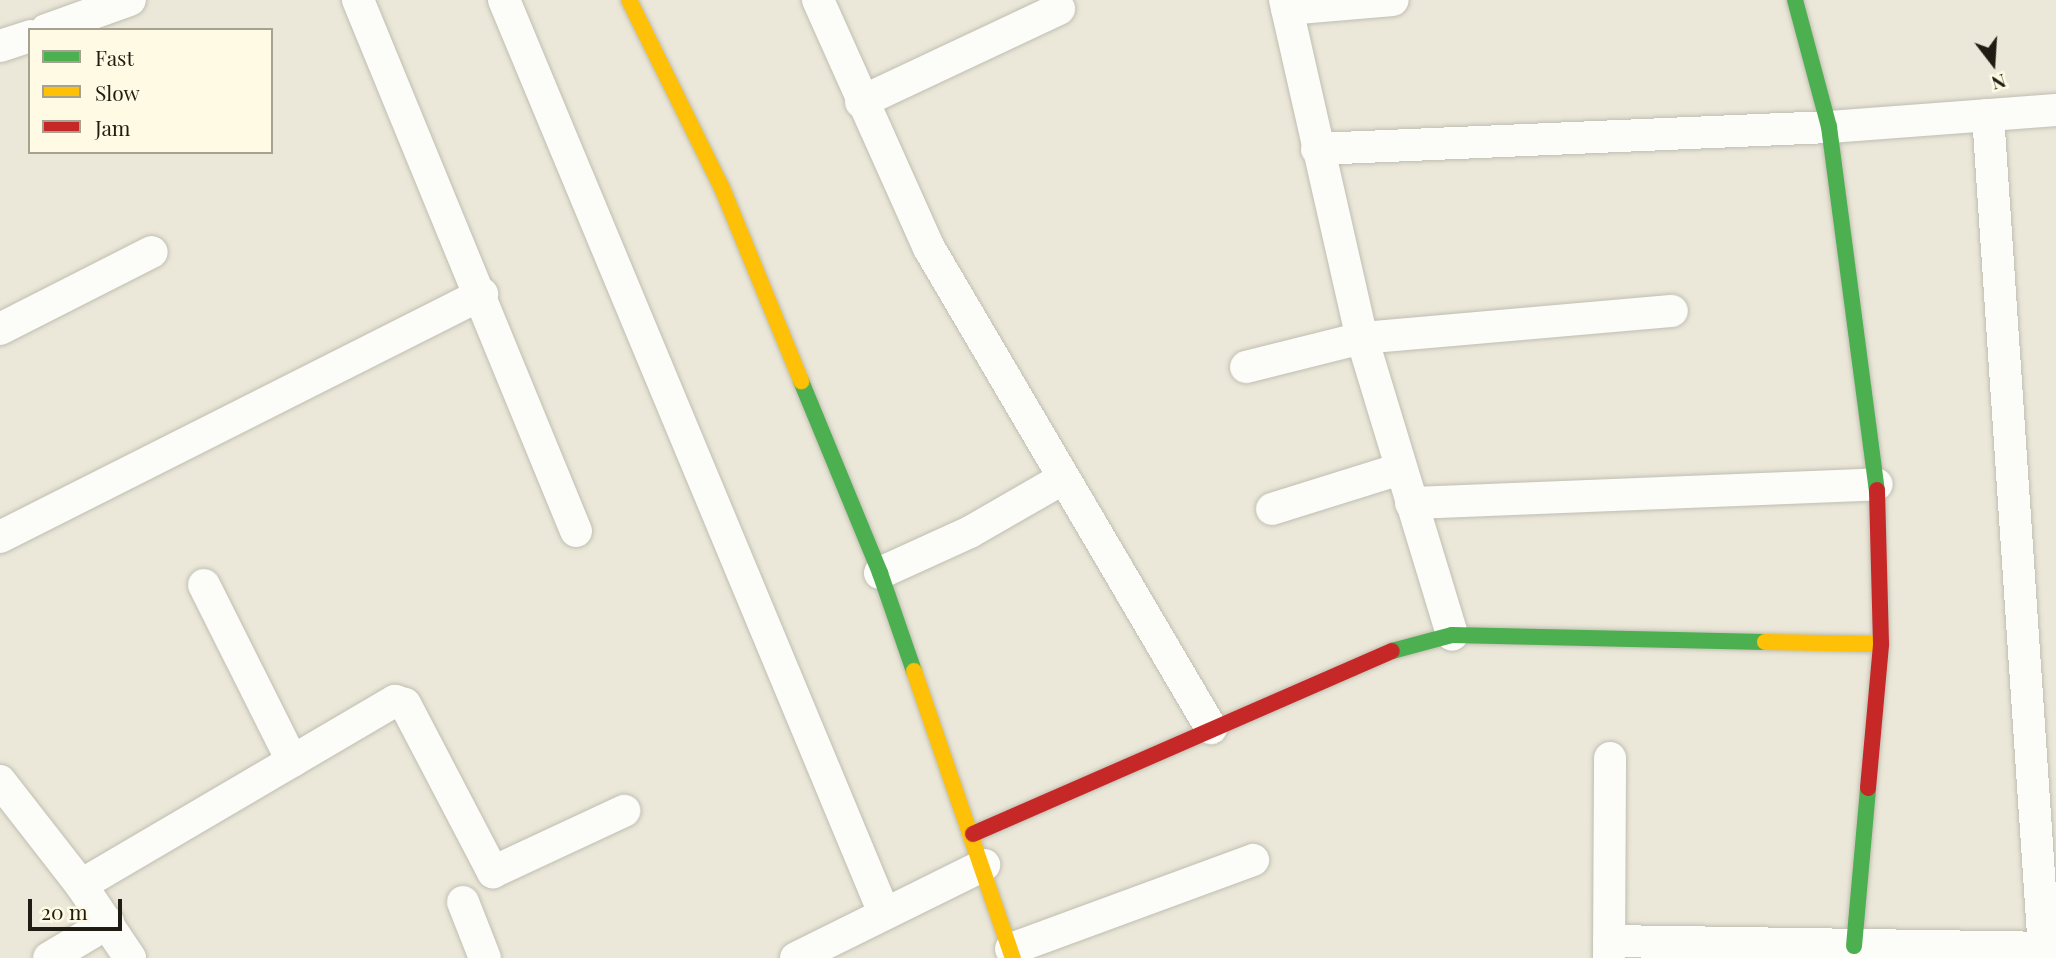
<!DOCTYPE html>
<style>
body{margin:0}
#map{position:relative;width:2056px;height:958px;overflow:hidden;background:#ebe8d9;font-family:"Playfair Display",serif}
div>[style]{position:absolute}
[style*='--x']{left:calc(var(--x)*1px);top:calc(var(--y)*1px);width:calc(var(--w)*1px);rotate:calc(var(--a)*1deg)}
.roads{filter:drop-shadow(0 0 2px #c0beb2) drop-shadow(0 0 2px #c0beb2)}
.street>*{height:32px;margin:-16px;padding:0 16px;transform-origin:16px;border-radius:16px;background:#fcfcf9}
.fast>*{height:16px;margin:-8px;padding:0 8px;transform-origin:8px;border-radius:8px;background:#4caf50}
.slow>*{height:16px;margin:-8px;padding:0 8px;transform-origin:8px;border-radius:8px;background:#ffc107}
.jam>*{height:16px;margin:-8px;padding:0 8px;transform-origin:8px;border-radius:8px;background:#c62828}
span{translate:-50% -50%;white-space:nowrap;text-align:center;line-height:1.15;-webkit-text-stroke:7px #fffae4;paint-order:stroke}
.legend{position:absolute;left:28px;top:28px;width:245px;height:126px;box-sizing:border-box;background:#fffae4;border:2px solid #a5a290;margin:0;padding:9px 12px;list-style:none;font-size:21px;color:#1f1d13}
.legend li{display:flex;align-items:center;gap:14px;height:35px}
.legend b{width:35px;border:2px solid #a5a290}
.north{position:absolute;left:1958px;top:28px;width:70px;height:70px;-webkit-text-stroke:5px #fffae4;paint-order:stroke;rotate:163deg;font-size:19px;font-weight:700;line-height:28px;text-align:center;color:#1f1d13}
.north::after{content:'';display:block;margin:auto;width:24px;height:32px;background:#1f1d13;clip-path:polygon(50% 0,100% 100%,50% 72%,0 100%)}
.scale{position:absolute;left:28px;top:899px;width:94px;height:32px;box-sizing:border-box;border:4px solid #1f1d13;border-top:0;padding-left:9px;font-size:21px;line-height:24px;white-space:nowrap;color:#1f1d13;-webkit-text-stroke:5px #fffae4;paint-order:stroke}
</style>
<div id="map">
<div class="roads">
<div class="street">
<div style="--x:358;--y:0;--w:574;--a:67.68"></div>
<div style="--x:504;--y:0;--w:989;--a:67.4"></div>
<div style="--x:818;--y:0;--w:272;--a:65.9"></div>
<div style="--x:929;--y:248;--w:557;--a:59.57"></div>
<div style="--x:1285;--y:0;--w:347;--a:77.2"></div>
<div style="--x:1362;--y:338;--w:310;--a:73.1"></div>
<div style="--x:1287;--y:9;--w:106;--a:-4.9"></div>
<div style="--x:46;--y:30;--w:89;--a:-19.7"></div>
<div style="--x:0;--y:46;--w:32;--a:-18"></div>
<div style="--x:861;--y:102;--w:219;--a:-25.2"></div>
<div style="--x:1988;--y:115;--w:836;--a:86.16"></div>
<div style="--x:1317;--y:149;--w:512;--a:-2.46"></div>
<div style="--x:1829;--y:127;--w:228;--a:-4.3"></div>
<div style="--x:0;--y:329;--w:170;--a:-26.9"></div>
<div style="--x:1246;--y:367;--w:120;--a:-14"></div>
<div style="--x:1362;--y:338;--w:311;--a:-5"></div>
<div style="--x:1411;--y:503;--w:466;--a:-2.3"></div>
<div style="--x:1272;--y:509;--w:134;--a:-17.4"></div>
<div style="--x:0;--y:537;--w:540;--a:-26.75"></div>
<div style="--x:880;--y:573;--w:99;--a:-24.5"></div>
<div style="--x:970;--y:532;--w:108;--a:-29.9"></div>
<div style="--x:204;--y:585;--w:197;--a:63.4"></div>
<div style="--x:0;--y:781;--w:132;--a:52.1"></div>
<div style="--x:81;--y:885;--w:88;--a:56.1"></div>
<div style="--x:81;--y:885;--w:364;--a:-30.4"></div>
<div style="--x:395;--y:701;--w:10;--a:17"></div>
<div style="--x:405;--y:704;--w:190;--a:62.4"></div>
<div style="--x:493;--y:872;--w:145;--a:-25"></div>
<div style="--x:463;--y:902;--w:60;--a:68.6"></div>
<div style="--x:1609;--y:941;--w:447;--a:0.9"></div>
<div style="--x:1011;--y:949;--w:258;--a:-20.2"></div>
<div style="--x:49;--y:958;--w:69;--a:-30.7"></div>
<div style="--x:796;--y:958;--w:210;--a:-26.3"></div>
<div style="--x:1609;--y:958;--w:200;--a:-89.7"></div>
</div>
<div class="fast">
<div style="--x:1795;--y:0;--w:131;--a:75"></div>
<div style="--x:1829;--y:127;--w:366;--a:82.5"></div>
<div style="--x:801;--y:381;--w:208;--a:67.6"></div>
<div style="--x:880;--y:573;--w:104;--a:70.9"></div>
<div style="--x:1392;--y:651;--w:62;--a:-14.9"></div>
<div style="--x:1452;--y:635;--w:313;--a:1.3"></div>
<div style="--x:1854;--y:946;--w:159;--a:-84.9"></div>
</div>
<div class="slow">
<div style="--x:629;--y:0;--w:210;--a:63.7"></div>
<div style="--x:722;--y:188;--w:209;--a:67.7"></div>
<div style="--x:1765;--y:642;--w:116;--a:1"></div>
<div style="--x:914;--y:671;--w:304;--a:71"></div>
</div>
<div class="jam">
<div style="--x:1868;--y:788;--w:145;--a:-84.8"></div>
<div style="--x:1881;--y:644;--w:154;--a:-91.5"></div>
<div style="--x:973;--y:834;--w:457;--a:-23.6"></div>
</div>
</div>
<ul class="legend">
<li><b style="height:9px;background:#4caf50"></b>Fast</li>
<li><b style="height:9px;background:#ffc107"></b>Slow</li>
<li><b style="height:9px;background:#c62828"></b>Jam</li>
</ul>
<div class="north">N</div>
<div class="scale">20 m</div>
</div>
